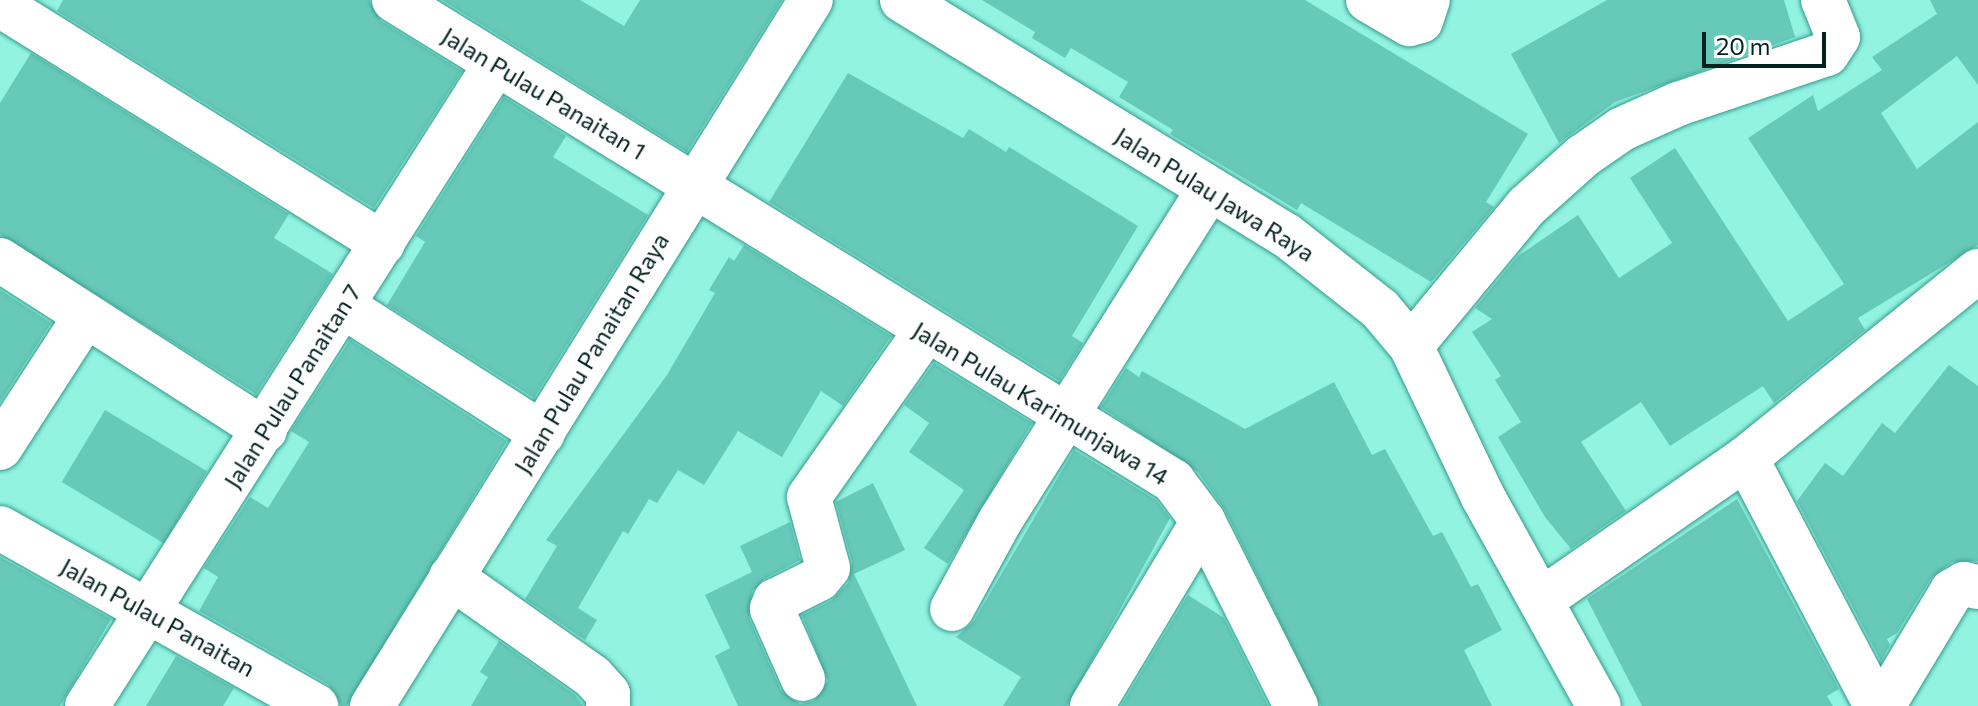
<!DOCTYPE html>
<style>
body{margin:0}
#map{position:relative;width:1978px;height:706px;overflow:hidden;background:#92f3e1;font-family:Commissioner,sans-serif}
div>[style]{position:absolute}
[style*='--x']{left:calc(var(--x)*1px);top:calc(var(--y)*1px);width:calc(var(--w)*1px);rotate:calc(var(--a)*1deg)}
.building>*{inset:0;background:#67c9b8;transform-origin:0 0}
.roads{filter:drop-shadow(0 0 2px #349b8b) drop-shadow(0 0 2px #349b8b)}
.minor>*{height:44px;margin:-22px;padding:0 22px;transform-origin:22px;border-radius:22px;background:#fff}
span{translate:-50% -50%;white-space:nowrap;text-align:center;line-height:1.15;-webkit-text-stroke:6px #fff;paint-order:stroke}
.street-label{font-size:24px;color:#02221d}
.scale{position:absolute;left:1702px;top:32px;width:124px;height:36px;box-sizing:border-box;border:4px solid #02221d;border-top:0;padding-left:10px;font-size:24px;line-height:28px;white-space:nowrap;color:#02221d;-webkit-text-stroke:6px #fff;paint-order:stroke}
</style>
<div id="map">
<div class="building">
<div style="clip-path:polygon(63px 0,369px 0,381px 21px,462px 71px,374px 208px,57px 11px)"></div>
<div style="clip-path:polygon(442px 0,580px 0,624px 26px,640px 0,782px 0,687px 152px)"></div>
<div style="clip-path:polygon(982px 0,1305px 0,1528px 134px,1486px 202px,1494px 207px,1431px 282px,1301px 203px,1297px 210px,1170px 134px,1173px 130px,1119px 97px,1128px 82px,1071px 48px,1065px 58px,1032px 38px,1035px 32px)"></div>
<div style="clip-path:polygon(1607px 0,1784px 0,1795px 37px,1615px 102px,1559px 143px,1511px 54px)"></div>
<div style="clip-path:polygon(1930px 0,1978px 0,1978px 85px,1957px 56px,1881px 113px,1917px 169px,1978px 122px,1978px 245px,1858px 318px,1865px 330px,1774px 403px,1763px 386px,1670px 446px,1641px 402px,1581px 442px,1626px 511px,1571px 549px,1545px 517px,1498px 437px,1521px 422px,1495px 380px,1501px 376px,1472px 332px,1492px 319px,1475px 308px,1518px 256px,1578px 215px,1619px 278px,1672px 243px,1630px 178px,1675px 148px,1788px 321px,1844px 284px,1748px 138px,1813px 95px,1818px 111px,1882px 70px,1872px 57px,1937px 14px)"></div>
<div style="clip-path:polygon(31px 53px,289px 214px,274px 238px,333px 274px,256px 394px,0 235px,0 103px)"></div>
<div style="clip-path:polygon(848px 73px,963px 138px,969px 129px,1006px 152px,1009px 147px,1138px 226px,1072px 336px,1083px 343px,1059px 381px,769px 202px)"></div>
<div style="clip-path:polygon(504px 97px,566px 136px,553px 157px,648px 215px,534px 398px,387px 305px,425px 242px,416px 236px)"></div>
<div style="clip-path:polygon(744px 245px,891px 336px,843px 406px,821px 391px,782px 457px,738px 431px,704px 485px,678px 470px,657px 503px,649px 499px,628px 534px,623px 531px,578px 608px,597px 620px,585px 640px,525px 599px,557px 546px,546px 540px,667px 375px,715px 293px,709px 290px,729px 257px,734px 261px)"></div>
<div style="clip-path:polygon(0 290px,51px 323px,0 402px)"></div>
<div style="clip-path:polygon(350px 340px,507px 441px,347px 706px,341px 706px,328px 684px,199px 611px,218px 577px,204px 568px,250px 497px,268px 508px,309px 442px,291px 431px)"></div>
<div style="clip-path:polygon(934px 363px,1032px 423px,948px 564px,924px 548px,964px 490px,909px 452px,929px 423px,904px 405px)"></div>
<div style="clip-path:polygon(1949px 365px,1978px 386px,1978px 561px,1952px 562px,1931px 578px,1897px 633px,1887px 639px,1890px 645px,1881px 661px,1797px 501px,1825px 463px,1843px 476px,1882px 423px,1895px 433px)"></div>
<div style="clip-path:polygon(1126px 368px,1139px 377px,1142px 371px,1245px 429px,1334px 382px,1372px 455px,1385px 449px,1433px 536px,1442px 532px,1471px 587px,1478px 584px,1502px 630px,1464px 650px,1492px 706px,1321px 706px,1225px 510px,1198px 472px,1101px 407px)"></div>
<div style="left:105px;top:410px;width:119px;height:84px;rotate:31deg"></div>
<div style="clip-path:polygon(1074px 450px,1156px 500px,1170px 518px,1067px 706px,1003px 706px,1021px 677px,956px 637px,974px 621px)"></div>
<div style="clip-path:polygon(873px 483px,905px 550px,854px 574px,917px 706px,738px 706px,715px 656px,730px 648px,705px 595px,752px 572px,740px 546px,790px 522px,800px 560px,764px 579px,752px 591px,749px 618px,781px 690px,800px 704px,814px 701px,828px 681px,802px 615px,831px 601px,848px 583px,852px 562px,836px 502px)"></div>
<div style="clip-path:polygon(1737px 499px,1839px 689px,1827px 696px,1833px 706px,1642px 706px,1587px 599px)"></div>
<div style="clip-path:polygon(0 557px,111px 619px,60px 706px,0 706px)"></div>
<div style="clip-path:polygon(1188px 595px,1224px 618px,1268px 706px,1121px 706px)"></div>
<div style="clip-path:polygon(499px 641px,575px 695px,583px 706px,471px 706px,488px 677px,480px 672px)"></div>
<div style="clip-path:polygon(176px 656px,234px 688px,223px 706px,146px 706px)"></div>
</div>
<div class="roads">
<div class="minor">
<div style="--x:394;--y:0;--w:916;--a:31.69"></div>
<div style="--x:1173;--y:481;--w:50;--a:53.1"></div>
<div style="--x:1203;--y:521;--w:207;--a:63.3"></div>
<div style="--x:902;--y:0;--w:450;--a:31.5"></div>
<div style="--x:1286;--y:235;--w:120;--a:38.2"></div>
<div style="--x:1380;--y:309;--w:48;--a:50"></div>
<div style="--x:1411;--y:346;--w:167;--a:64.5"></div>
<div style="--x:1483;--y:497;--w:239;--a:61"></div>
<div style="--x:1368;--y:0;--w:48;--a:30.3"></div>
<div style="--x:1409;--y:24;--w:12;--a:-14"></div>
<div style="--x:1421;--y:21;--w:22;--a:-72"></div>
<div style="--x:0;--y:5;--w:451;--a:31.9"></div>
<div style="--x:0;--y:260;--w:315;--a:32.7"></div>
<div style="--x:343;--y:306;--w:237;--a:32.6"></div>
<div style="--x:1411;--y:346;--w:182;--a:-50.4"></div>
<div style="--x:1527;--y:206;--w:75;--a:-41.8"></div>
<div style="--x:1583;--y:156;--w:47;--a:-34.7"></div>
<div style="--x:1622;--y:129;--w:61;--a:-24.1"></div>
<div style="--x:1678;--y:104;--w:157;--a:-18.6"></div>
<div style="--x:1827;--y:54;--w:20;--a:-57"></div>
<div style="--x:1838;--y:37;--w:40;--a:-112"></div>
<div style="--x:0;--y:448;--w:158;--a:-57.1"></div>
<div style="--x:1746;--y:458;--w:280;--a:62.3"></div>
<div style="--x:0;--y:528;--w:363;--a:29.4"></div>
<div style="--x:451;--y:577;--w:172;--a:35.1"></div>
<div style="--x:592;--y:676;--w:24;--a:48"></div>
<div style="--x:608;--y:694;--w:12;--a:90"></div>
<div style="--x:1541;--y:600;--w:249;--a:-34.7"></div>
<div style="--x:1746;--y:458;--w:298;--a:-38.9"></div>
<div style="--x:952;--y:609;--w:100;--a:-61.4"></div>
<div style="--x:1000;--y:521;--w:392;--a:-57.8"></div>
<div style="--x:803;--y:679;--w:77;--a:-113.9"></div>
<div style="--x:772;--y:609;--w:9;--a:-69"></div>
<div style="--x:775;--y:601;--w:49;--a:-26.6"></div>
<div style="--x:819;--y:579;--w:14;--a:-51"></div>
<div style="--x:828;--y:568;--w:73;--a:-105"></div>
<div style="--x:809;--y:497;--w:202;--a:-54.9"></div>
<div style="--x:87;--y:706;--w:760;--a:-57.52"></div>
<div style="--x:372;--y:706;--w:831;--a:-58.13"></div>
<div style="--x:1092;--y:706;--w:216;--a:-59"></div>
<div style="--x:1883;--y:706;--w:134;--a:-59"></div>
<div style="--x:1952;--y:591;--w:14;--a:-30"></div>
<div style="--x:1964;--y:584;--w:14;--a:12"></div>
</div>
</div>
<div class="street-label">
<span style="left:544px;top:93px;rotate:31deg">Jalan Pulau Panaitan 1</span>
<span style="left:1215px;top:194px;rotate:32deg">Jalan Pulau Jawa Raya</span>
<span style="left:591px;top:353px;rotate:-59deg">Jalan Pulau Panaitan Raya</span>
<span style="left:292px;top:386px;rotate:-58deg">Jalan Pulau Panaitan 7</span>
<span style="left:1041px;top:403px;rotate:31deg">Jalan Pulau Karimunjawa 14</span>
<span style="left:158px;top:617px;rotate:29deg">Jalan Pulau Panaitan</span>
</div>
<div class="scale">20 m</div>
</div>
